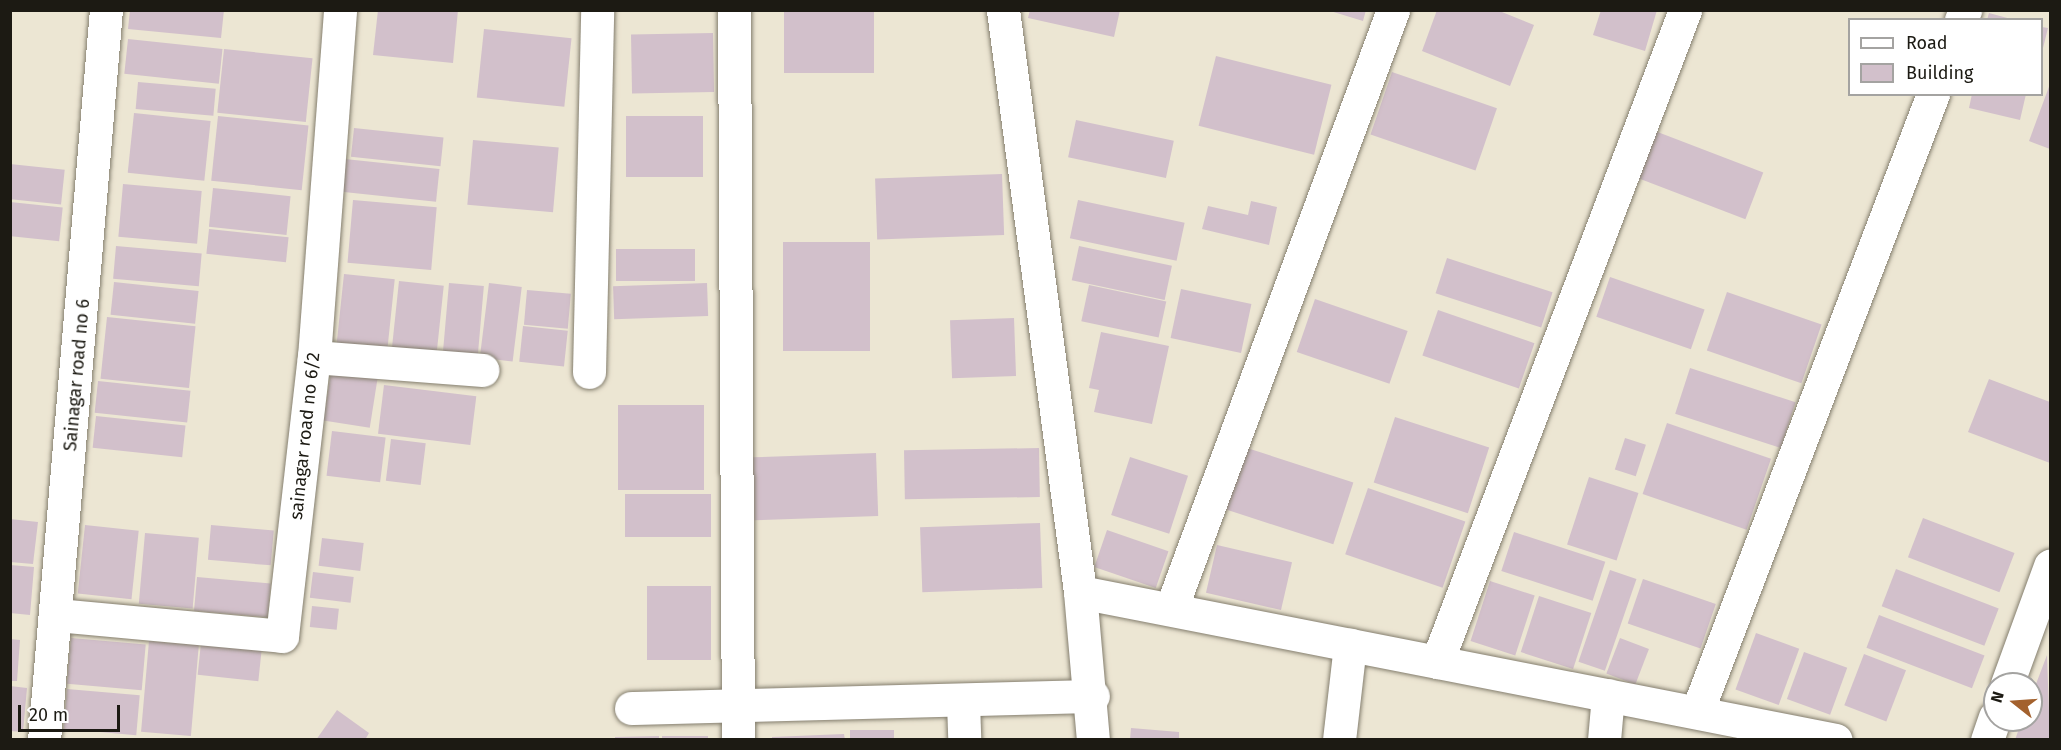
<!DOCTYPE html>
<style>
body{margin:0}
#map{position:relative;width:2061px;height:750px;overflow:hidden;background:#ece6d3;font-family:"Fira Sans",sans-serif}
div>[style]{position:absolute}
[style*='--x']{left:calc(var(--x)*1px);top:calc(var(--y)*1px);width:calc(var(--w)*1px);rotate:calc(var(--a)*1deg)}
.building>*{inset:0;background:#d2c0cb;transform-origin:0 0}
.roads{filter:drop-shadow(0 0 2px #847e6e) drop-shadow(0 0 2px #847e6e)}
.minor>*{height:33px;margin:-16.5px;padding:0 16.5px;transform-origin:16.5px;border-radius:16.5px;background:#fff}
span{translate:-50% -50%;white-space:nowrap;text-align:center;line-height:1.15;-webkit-text-stroke:4.5px #fff;paint-order:stroke}
.street-label{font-size:18px;color:#1c1a13}
.frame{position:absolute;inset:0;border:12px solid #1c1a13;pointer-events:none}
.legend{position:absolute;left:1848px;top:18px;width:195px;height:78px;box-sizing:border-box;background:#fff;border:2px solid #a4a3a1;margin:0;padding:8px 10px;list-style:none;font-size:18px;color:#1c1a13}
.legend li{display:flex;align-items:center;gap:12px;height:30px}
.legend b{width:30px;border:2px solid #a4a3a1}
.north{position:absolute;left:1983px;top:672px;width:60px;height:60px;box-sizing:border-box;background:#fff;border:2px solid #a4a3a1;border-radius:50%;rotate:287deg;font-size:16px;font-weight:700;line-height:24px;text-align:center;color:#1c1a13}
.north::after{content:'';display:block;margin:auto;width:21px;height:27px;background:#a3612d;clip-path:polygon(50% 0,100% 100%,50% 72%,0 100%)}
.scale{position:absolute;left:18px;top:705px;width:102px;height:27px;box-sizing:border-box;border:3px solid #1c1a13;border-top:0;padding-left:8px;font-size:18px;line-height:21px;white-space:nowrap;color:#1c1a13;-webkit-text-stroke:4px #fff;paint-order:stroke}
</style>
<div id="map">
<div class="building">
<div style="clip-path:polygon(130px 10px,224px 10px,221px 38px,128px 29px)"></div>
<div style="clip-path:polygon(378px 10px,458px 10px,453px 63px,373px 55px)"></div>
<div style="left:784px;top:10px;width:90px;height:63px"></div>
<div style="clip-path:polygon(1030px 10px,1120px 10px,1114px 37px,1028px 18px)"></div>
<div style="clip-path:polygon(1327px 10px,1366px 10px,1363px 21px)"></div>
<div style="clip-path:polygon(1437px 10px,1497px 10px,1534px 25px,1510px 86px,1422px 51px)"></div>
<div style="clip-path:polygon(1601px 10px,1657px 10px,1645px 51px,1593px 35px)"></div>
<div style="clip-path:polygon(1989px 13px,2011px 19px,2011px 20px,1987px 20px)"></div>
<div style="clip-path:polygon(2042px 27px,2048px 28px,2042px 52px)"></div>
<div style="left:484px;top:29px;width:88px;height:69px;rotate:6deg"></div>
<div style="left:713px;top:33px;width:59px;height:82px;rotate:89deg"></div>
<div style="left:128px;top:39px;width:95px;height:35px;rotate:6deg"></div>
<div style="left:224px;top:49px;width:89px;height:64px;rotate:6deg"></div>
<div style="left:1216px;top:56px;width:119px;height:72px;rotate:14deg"></div>
<div style="left:1392px;top:72px;width:111px;height:66px;rotate:19deg"></div>
<div style="left:138px;top:82px;width:78px;height:27px;rotate:5deg"></div>
<div style="clip-path:polygon(2050px 84px,2050px 149px,2029px 141px)"></div>
<div style="clip-path:polygon(1972px 94px,2026px 94px,2020px 120px,1969px 108px)"></div>
<div style="left:134px;top:113px;width:77px;height:60px;rotate:6deg"></div>
<div style="left:218px;top:116px;width:91px;height:65px;rotate:6deg"></div>
<div style="left:626px;top:116px;width:77px;height:61px"></div>
<div style="left:1076px;top:120px;width:100px;height:38px;rotate:12deg"></div>
<div style="left:354px;top:128px;width:90px;height:29px;rotate:6deg"></div>
<div style="left:1655px;top:131px;width:116px;height:50px;rotate:21deg"></div>
<div style="left:473px;top:140px;width:86px;height:65px;rotate:5deg"></div>
<div style="left:345px;top:159px;width:95px;height:33px;rotate:6deg"></div>
<div style="left:10px;top:164px;width:55px;height:35px;rotate:6deg"></div>
<div style="left:1002px;top:174px;width:61px;height:127px;rotate:88deg"></div>
<div style="left:123px;top:184px;width:79px;height:53px;rotate:5deg"></div>
<div style="left:213px;top:188px;width:78px;height:39px;rotate:6deg"></div>
<div style="left:353px;top:200px;width:84px;height:63px;rotate:5deg"></div>
<div style="left:1078px;top:200px;width:109px;height:39px;rotate:12deg"></div>
<div style="clip-path:polygon(1251px 201px,1277px 207px,1269px 245px,1202px 229px,1208px 206px,1248px 215px)"></div>
<div style="left:10px;top:202px;width:53px;height:34px;rotate:6deg"></div>
<div style="left:209px;top:229px;width:80px;height:25px;rotate:6deg"></div>
<div style="left:783px;top:242px;width:87px;height:109px"></div>
<div style="left:116px;top:246px;width:86px;height:33px;rotate:5deg"></div>
<div style="left:1079px;top:246px;width:95px;height:35px;rotate:12deg"></div>
<div style="left:616px;top:249px;width:79px;height:32px"></div>
<div style="left:1447px;top:258px;width:111px;height:37px;rotate:18deg"></div>
<div style="left:344px;top:274px;width:51px;height:76px;rotate:6deg"></div>
<div style="left:1610px;top:277px;width:100px;height:42px;rotate:19deg"></div>
<div style="left:399px;top:281px;width:45px;height:70px;rotate:6deg"></div>
<div style="left:114px;top:282px;width:85px;height:33px;rotate:6deg"></div>
<div style="left:449px;top:283px;width:35px;height:72px;rotate:5deg"></div>
<div style="left:489px;top:283px;width:33px;height:75px;rotate:7deg"></div>
<div style="left:707px;top:283px;width:33px;height:94px;rotate:88deg"></div>
<div style="left:1089px;top:285px;width:79px;height:37px;rotate:12deg"></div>
<div style="left:1181px;top:289px;width:72px;height:50px;rotate:12deg"></div>
<div style="left:527px;top:290px;width:44px;height:35px;rotate:5deg"></div>
<div style="left:1727px;top:292px;width:100px;height:62px;rotate:19deg"></div>
<div style="left:1315px;top:299px;width:98px;height:56px;rotate:19deg"></div>
<div style="left:1438px;top:310px;width:102px;height:48px;rotate:19deg"></div>
<div style="left:107px;top:317px;width:89px;height:62px;rotate:6deg"></div>
<div style="left:1014px;top:318px;width:58px;height:64px;rotate:88deg"></div>
<div style="left:523px;top:326px;width:45px;height:36px;rotate:6deg"></div>
<div style="clip-path:polygon(1101px 332px,1169px 346px,1152px 424px,1094px 412px,1099px 390px,1089px 388px)"></div>
<div style="left:1690px;top:368px;width:111px;height:48px;rotate:18deg"></div>
<div style="left:331px;top:372px;width:47px;height:49px;rotate:9deg"></div>
<div style="clip-path:polygon(1989px 379px,2050px 402px,2050px 463px,1968px 432px)"></div>
<div style="left:98px;top:381px;width:93px;height:32px;rotate:6deg"></div>
<div style="left:384px;top:385px;width:93px;height:49px;rotate:7deg"></div>
<div style="left:704px;top:405px;width:85px;height:86px;rotate:90deg"></div>
<div style="left:96px;top:416px;width:90px;height:32px;rotate:6deg"></div>
<div style="left:1395px;top:417px;width:99px;height:69px;rotate:18deg"></div>
<div style="left:1667px;top:423px;width:110px;height:75px;rotate:19deg"></div>
<div style="left:332px;top:431px;width:54px;height:45px;rotate:7deg"></div>
<div style="left:1625px;top:438px;width:22px;height:33px;rotate:18deg"></div>
<div style="left:391px;top:439px;width:35px;height:42px;rotate:7deg"></div>
<div style="left:1244px;top:447px;width:115px;height:65px;rotate:18deg"></div>
<div style="left:1039px;top:448px;width:49px;height:135px;rotate:89deg"></div>
<div style="left:876px;top:453px;width:63px;height:124px;rotate:88deg"></div>
<div style="left:1130px;top:457px;width:61px;height:61px;rotate:18deg"></div>
<div style="left:1589px;top:477px;width:52px;height:71px;rotate:18deg"></div>
<div style="left:1368px;top:488px;width:103px;height:70px;rotate:19deg"></div>
<div style="left:711px;top:494px;width:43px;height:86px;rotate:90deg"></div>
<div style="left:1923px;top:518px;width:98px;height:42px;rotate:21deg"></div>
<div style="clip-path:polygon(10px 519px,38px 522px,33px 564px,10px 562px)"></div>
<div style="left:1040px;top:523px;width:65px;height:120px;rotate:88deg"></div>
<div style="left:85px;top:525px;width:54px;height:69px;rotate:6deg"></div>
<div style="left:211px;top:525px;width:63px;height:35px;rotate:5deg"></div>
<div style="left:1107px;top:530px;width:65px;height:39px;rotate:19deg"></div>
<div style="left:1514px;top:532px;width:96px;height:41px;rotate:18deg"></div>
<div style="left:145px;top:533px;width:54px;height:71px;rotate:5deg"></div>
<div style="left:322px;top:538px;width:42px;height:28px;rotate:7deg"></div>
<div style="left:1217px;top:545px;width:77px;height:49px;rotate:13deg"></div>
<div style="clip-path:polygon(10px 565px,34px 567px,30px 615px,10px 613px)"></div>
<div style="left:1896px;top:569px;width:110px;height:40px;rotate:21deg"></div>
<div style="left:1610px;top:570px;width:28px;height:97px;rotate:19deg"></div>
<div style="left:313px;top:572px;width:41px;height:26px;rotate:7deg"></div>
<div style="left:197px;top:577px;width:74px;height:34px;rotate:5deg"></div>
<div style="left:1643px;top:579px;width:77px;height:47px;rotate:19deg"></div>
<div style="left:1490px;top:581px;width:47px;height:63px;rotate:18deg"></div>
<div style="left:647px;top:586px;width:64px;height:74px"></div>
<div style="left:1539px;top:596px;width:55px;height:59px;rotate:18deg"></div>
<div style="left:312px;top:606px;width:27px;height:21px;rotate:6deg"></div>
<div style="left:1879px;top:615px;width:113px;height:35px;rotate:21deg"></div>
<div style="left:1756px;top:633px;width:46px;height:60px;rotate:20deg"></div>
<div style="left:71px;top:638px;width:75px;height:46px;rotate:5deg"></div>
<div style="left:1620px;top:638px;width:31px;height:38px;rotate:21deg"></div>
<div style="clip-path:polygon(10px 639px,20px 640px,17px 681px,10px 681px)"></div>
<div style="left:149px;top:641px;width:50px;height:91px;rotate:5deg"></div>
<div style="left:201px;top:643px;width:61px;height:32px;rotate:6deg"></div>
<div style="left:1804px;top:652px;width:46px;height:50px;rotate:20deg"></div>
<div style="left:1864px;top:654px;width:45px;height:55px;rotate:21deg"></div>
<div style="clip-path:polygon(2047px 655px,2050px 740px,2015px 740px,2022px 720px,2031px 720px,2031px 697px)"></div>
<div style="clip-path:polygon(10px 686px,27px 688px,23px 732px,10px 731px)"></div>
<div style="left:67px;top:689px;width:73px;height:40px;rotate:5deg"></div>
<div style="clip-path:polygon(337px 710px,369px 733px,365px 740px,316px 740px)"></div>
<div style="clip-path:polygon(1131px 728px,1179px 732px,1179px 740px,1130px 740px)"></div>
<div style="left:894px;top:730px;width:10px;height:44px;rotate:90deg"></div>
<div style="clip-path:polygon(844px 734px,845px 740px,772px 740px,772px 737px)"></div>
<div style="clip-path:polygon(659px 736px,659px 740px,615px 740px,615px 737px)"></div>
<div style="left:662px;top:736px;width:46px;height:4px"></div>
</div>
<div class="roads">
<div class="minor">
<div style="--x:734;--y:10;--w:730;--a:89.69"></div>
<div style="--x:1003;--y:10;--w:587;--a:82.46"></div>
<div style="--x:1080;--y:592;--w:149;--a:85"></div>
<div style="--x:1961;--y:20;--w:11;--a:-68"></div>
<div style="--x:314;--y:357;--w:169;--a:4.4"></div>
<div style="--x:589;--y:372;--w:362;--a:-88.7"></div>
<div style="--x:1080;--y:592;--w:770;--a:11.08"></div>
<div style="--x:1171;--y:609;--w:639;--a:-69.66"></div>
<div style="--x:57;--y:615;--w:226;--a:5.3"></div>
<div style="--x:282;--y:636;--w:281;--a:-83.5"></div>
<div style="--x:314;--y:357;--w:348;--a:-85.7"></div>
<div style="--x:1437;--y:662;--w:698;--a:-69.17"></div>
<div style="--x:2007;--y:684;--w:126;--a:-70"></div>
<div style="--x:963;--y:702;--w:38;--a:88"></div>
<div style="--x:631;--y:708;--w:462;--a:-1.5"></div>
<div style="--x:1697;--y:712;--w:662;--a:-69.1"></div>
<div style="--x:44;--y:740;--w:733;--a:-85.15"></div>
<div style="--x:1339;--y:740;--w:96;--a:-83.4"></div>
<div style="--x:1604;--y:740;--w:45;--a:-84.9"></div>
<div style="--x:1987;--y:740;--w:24;--a:-71"></div>
</div>
</div>
<div class="street-label">
<span style="left:77px;top:375px;rotate:-85deg">Sainagar road no 6</span>
<span style="left:305px;top:436px;rotate:-84deg">sainagar road no 6/2</span>
</div>
<div class="frame"></div>
<ul class="legend">
<li><b style="height:8px;background:#fff"></b>Road</li>
<li><b style="height:16px;background:#d2c0cb"></b>Building</li>
</ul>
<div class="north">N</div>
<div class="scale">20 m</div>
</div>
